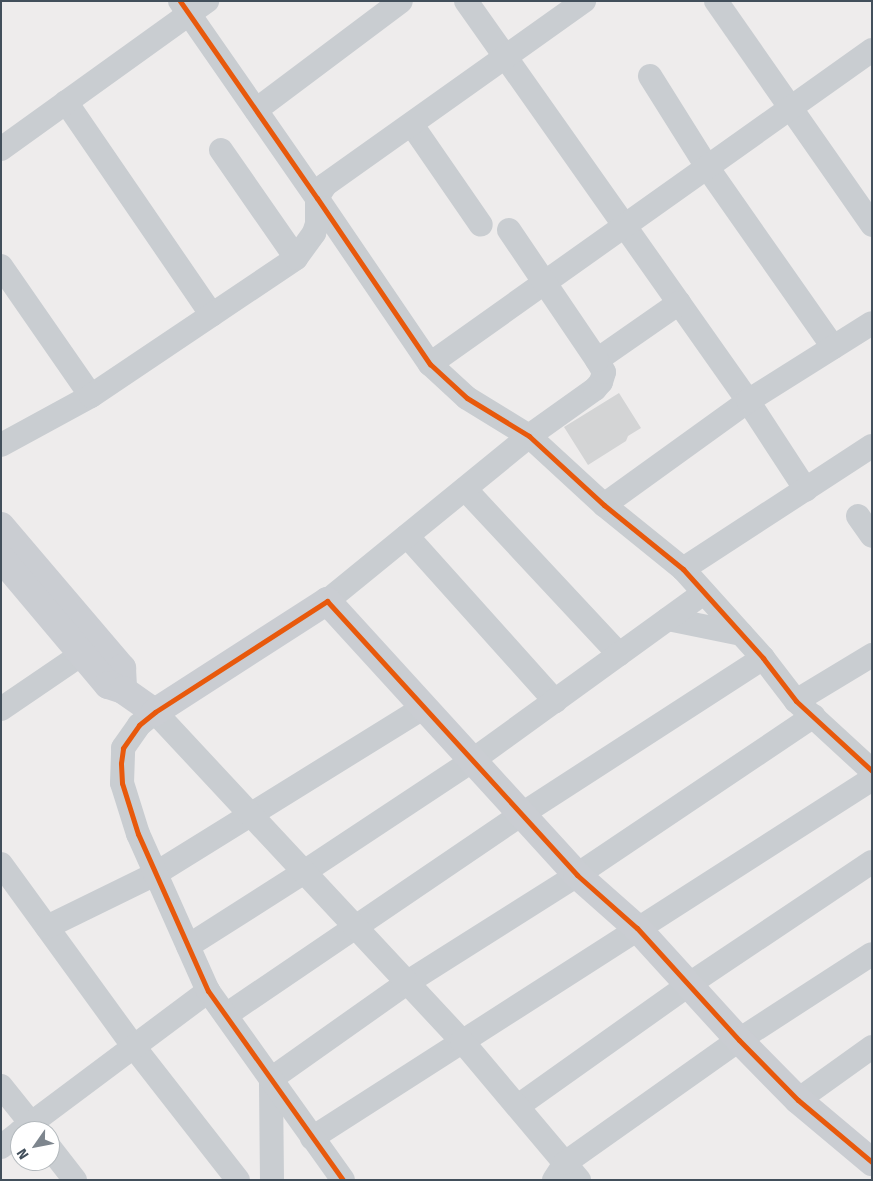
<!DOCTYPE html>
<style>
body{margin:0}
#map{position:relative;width:873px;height:1181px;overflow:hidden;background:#eeecec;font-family:"Fira Sans",sans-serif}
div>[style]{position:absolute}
.building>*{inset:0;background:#d3d4d5}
.street>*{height:24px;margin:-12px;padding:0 12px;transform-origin:12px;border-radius:12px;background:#c9cdd1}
.secondary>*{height:28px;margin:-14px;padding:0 14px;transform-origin:14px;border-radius:14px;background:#cacdd2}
.cycleway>*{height:5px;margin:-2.5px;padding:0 2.5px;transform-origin:2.5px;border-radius:2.5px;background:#e8590c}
span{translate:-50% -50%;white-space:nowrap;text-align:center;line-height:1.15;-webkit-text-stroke:4.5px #fff;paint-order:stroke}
.frame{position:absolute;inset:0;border:2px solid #424f5b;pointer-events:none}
.north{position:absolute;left:10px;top:1121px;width:50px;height:50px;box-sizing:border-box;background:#fff;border:1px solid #b3b9bd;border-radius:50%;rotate:237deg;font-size:14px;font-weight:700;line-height:20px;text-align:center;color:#424f5b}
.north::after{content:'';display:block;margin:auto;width:18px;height:22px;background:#7e868e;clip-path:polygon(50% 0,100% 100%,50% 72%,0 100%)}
</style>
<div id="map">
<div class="building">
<i style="clip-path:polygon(619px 393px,641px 428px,628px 436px,626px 441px,588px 465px,564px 427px)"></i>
</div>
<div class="street">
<i style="left:180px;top:1px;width:240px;rotate:55.2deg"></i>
<i style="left:317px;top:198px;width:201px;rotate:55.8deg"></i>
<i style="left:430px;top:364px;width:50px;rotate:42.6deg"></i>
<i style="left:467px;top:398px;width:73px;rotate:31.5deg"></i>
<i style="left:529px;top:436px;width:102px;rotate:42.6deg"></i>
<i style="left:604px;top:505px;width:102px;rotate:39deg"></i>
<i style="left:683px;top:569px;width:120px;rotate:48deg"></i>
<i style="left:763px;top:658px;width:54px;rotate:52.5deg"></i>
<i style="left:796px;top:701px;width:103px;rotate:42.6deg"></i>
<i style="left:466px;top:1px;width:489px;rotate:54.8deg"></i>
<i style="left:748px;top:401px;width:106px;rotate:56.9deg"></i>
<i style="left:716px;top:1px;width:273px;rotate:55.1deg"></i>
<i style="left:650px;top:76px;width:107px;rotate:57.9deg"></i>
<i style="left:707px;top:167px;width:220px;rotate:55deg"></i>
<i style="left:66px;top:102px;width:258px;rotate:55.6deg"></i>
<i style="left:256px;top:110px;width:181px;rotate:-36.9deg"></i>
<i style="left:412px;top:125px;width:121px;rotate:55.4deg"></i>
<i style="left:1px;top:149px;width:254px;rotate:-35.7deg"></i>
<i style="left:221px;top:150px;width:131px;rotate:55.2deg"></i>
<i style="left:1px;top:266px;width:158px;rotate:55.3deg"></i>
<i style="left:597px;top:360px;width:100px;rotate:-34.8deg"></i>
<i style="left:430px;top:364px;width:542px;rotate:-35.39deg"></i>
<i style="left:1px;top:445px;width:102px;rotate:-28.6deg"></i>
<i style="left:91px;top:396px;width:247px;rotate:-33.9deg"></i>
<i style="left:296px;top:258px;width:31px;rotate:-54deg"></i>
<i style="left:314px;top:233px;width:9px;rotate:-72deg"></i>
<i style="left:317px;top:224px;width:26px;rotate:-90deg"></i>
<i style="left:317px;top:198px;width:15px;rotate:-58deg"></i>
<i style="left:325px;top:185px;width:318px;rotate:-35.4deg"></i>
<i style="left:465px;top:489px;width:226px;rotate:47deg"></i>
<i style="left:604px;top:505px;width:178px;rotate:-35.8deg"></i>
<i style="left:748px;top:401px;width:146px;rotate:-32.2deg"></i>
<i style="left:858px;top:516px;width:24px;rotate:55deg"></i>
<i style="left:407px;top:536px;width:222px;rotate:48.1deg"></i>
<i style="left:683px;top:569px;width:225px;rotate:-33.1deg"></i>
<i style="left:327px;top:601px;width:261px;rotate:-39.2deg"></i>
<i style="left:529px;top:436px;width:81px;rotate:-35.5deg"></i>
<i style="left:595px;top:389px;width:9px;rotate:-49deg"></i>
<i style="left:601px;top:382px;width:10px;rotate:-73deg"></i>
<i style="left:604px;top:372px;width:14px;rotate:-120deg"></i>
<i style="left:597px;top:360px;width:157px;rotate:-124.1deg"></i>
<i style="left:668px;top:619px;width:75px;rotate:11.6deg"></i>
<i style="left:796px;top:701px;width:89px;rotate:-31.2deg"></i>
<i style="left:1px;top:709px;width:98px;rotate:-34.2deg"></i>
<i style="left:1px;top:864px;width:226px;rotate:54deg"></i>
<i style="left:134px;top:1047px;width:169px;rotate:52deg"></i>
<i style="left:47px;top:927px;width:120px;rotate:-26.1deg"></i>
<i style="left:155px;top:874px;width:317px;rotate:-31.8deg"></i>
<i style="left:188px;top:946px;width:138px;rotate:-32.5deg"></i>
<i style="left:304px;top:872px;width:203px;rotate:-33.5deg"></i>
<i style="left:473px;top:760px;width:285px;rotate:-35.9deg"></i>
<i style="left:226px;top:1015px;width:358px;rotate:-34.2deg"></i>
<i style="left:522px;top:814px;width:287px;rotate:-32.9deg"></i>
<i style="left:1px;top:1086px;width:58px;rotate:51.3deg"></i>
<i style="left:798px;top:1100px;width:91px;rotate:-35.6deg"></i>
<i style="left:518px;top:1106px;width:209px;rotate:-35.4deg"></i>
<i style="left:688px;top:985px;width:221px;rotate:-33.8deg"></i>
<i style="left:21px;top:1131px;width:234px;rotate:-36.8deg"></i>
<i style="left:312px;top:1138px;width:665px;rotate:-32.66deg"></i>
<i style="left:1px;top:1147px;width:24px;rotate:-38deg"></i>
<i style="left:50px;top:1148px;width:41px;rotate:52deg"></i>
<i style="left:272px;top:1180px;width:101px;rotate:-90.6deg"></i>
<i style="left:271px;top:1079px;width:168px;rotate:-35.3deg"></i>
<i style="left:408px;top:982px;width:200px;rotate:-32.3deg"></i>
<i style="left:577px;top:875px;width:285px;rotate:-33.9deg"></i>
<i style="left:343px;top:1180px;width:232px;rotate:-125.5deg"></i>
<i style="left:208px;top:991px;width:172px;rotate:-114deg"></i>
<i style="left:138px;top:834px;width:53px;rotate:-107.4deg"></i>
<i style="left:122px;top:783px;width:35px;rotate:-88deg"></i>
<i style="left:123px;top:748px;width:28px;rotate:-55deg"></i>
<i style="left:139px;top:725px;width:21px;rotate:-39deg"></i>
<i style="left:155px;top:712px;width:450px;rotate:47deg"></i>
<i style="left:462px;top:1041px;width:182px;rotate:49.9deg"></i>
<i style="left:554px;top:1180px;width:20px;rotate:-57deg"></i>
<i style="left:565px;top:1163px;width:213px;rotate:-35.3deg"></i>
<i style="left:739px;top:1040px;width:158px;rotate:-32.9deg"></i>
</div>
<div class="secondary">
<i style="left:1px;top:526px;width:187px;rotate:49.6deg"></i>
<i style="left:122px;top:668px;width:22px;rotate:87deg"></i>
<i style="left:1px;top:558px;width:166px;rotate:49.9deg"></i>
<i style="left:108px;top:685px;width:16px;rotate:18deg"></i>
<i style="left:123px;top:690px;width:39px;rotate:35deg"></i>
<i style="left:155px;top:712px;width:205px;rotate:-32.8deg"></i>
<i style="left:327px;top:601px;width:371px;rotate:47.6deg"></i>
<i style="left:577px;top:875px;width:80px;rotate:41.5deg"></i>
<i style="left:637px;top:928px;width:151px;rotate:47.7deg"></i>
<i style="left:739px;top:1040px;width:84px;rotate:45.5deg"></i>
<i style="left:798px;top:1100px;width:97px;rotate:40deg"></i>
</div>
<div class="cycleway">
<i style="left:180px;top:1px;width:240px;rotate:55.2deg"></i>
<i style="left:317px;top:198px;width:201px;rotate:55.8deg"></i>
<i style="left:430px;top:364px;width:50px;rotate:42.6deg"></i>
<i style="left:467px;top:398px;width:73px;rotate:31.5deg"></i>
<i style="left:529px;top:436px;width:102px;rotate:42.6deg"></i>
<i style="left:604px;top:505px;width:102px;rotate:39deg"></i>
<i style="left:683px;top:569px;width:120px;rotate:48deg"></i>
<i style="left:763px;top:658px;width:54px;rotate:52.5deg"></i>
<i style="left:796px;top:701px;width:103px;rotate:42.6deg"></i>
<i style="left:343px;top:1180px;width:232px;rotate:-125.5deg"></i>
<i style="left:208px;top:991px;width:172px;rotate:-114deg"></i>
<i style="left:138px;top:834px;width:53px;rotate:-107.4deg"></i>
<i style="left:122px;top:783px;width:20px;rotate:-93deg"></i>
<i style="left:121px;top:763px;width:15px;rotate:-82deg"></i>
<i style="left:123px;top:748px;width:28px;rotate:-55deg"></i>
<i style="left:139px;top:725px;width:21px;rotate:-39deg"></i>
<i style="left:155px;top:712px;width:205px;rotate:-32.8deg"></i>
<i style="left:327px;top:601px;width:371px;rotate:47.6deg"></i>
<i style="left:577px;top:875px;width:80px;rotate:41.5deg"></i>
<i style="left:637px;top:928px;width:151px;rotate:47.7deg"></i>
<i style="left:739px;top:1040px;width:84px;rotate:45.5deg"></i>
<i style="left:798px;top:1100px;width:97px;rotate:40deg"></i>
</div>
<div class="frame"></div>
<div class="north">N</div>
</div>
